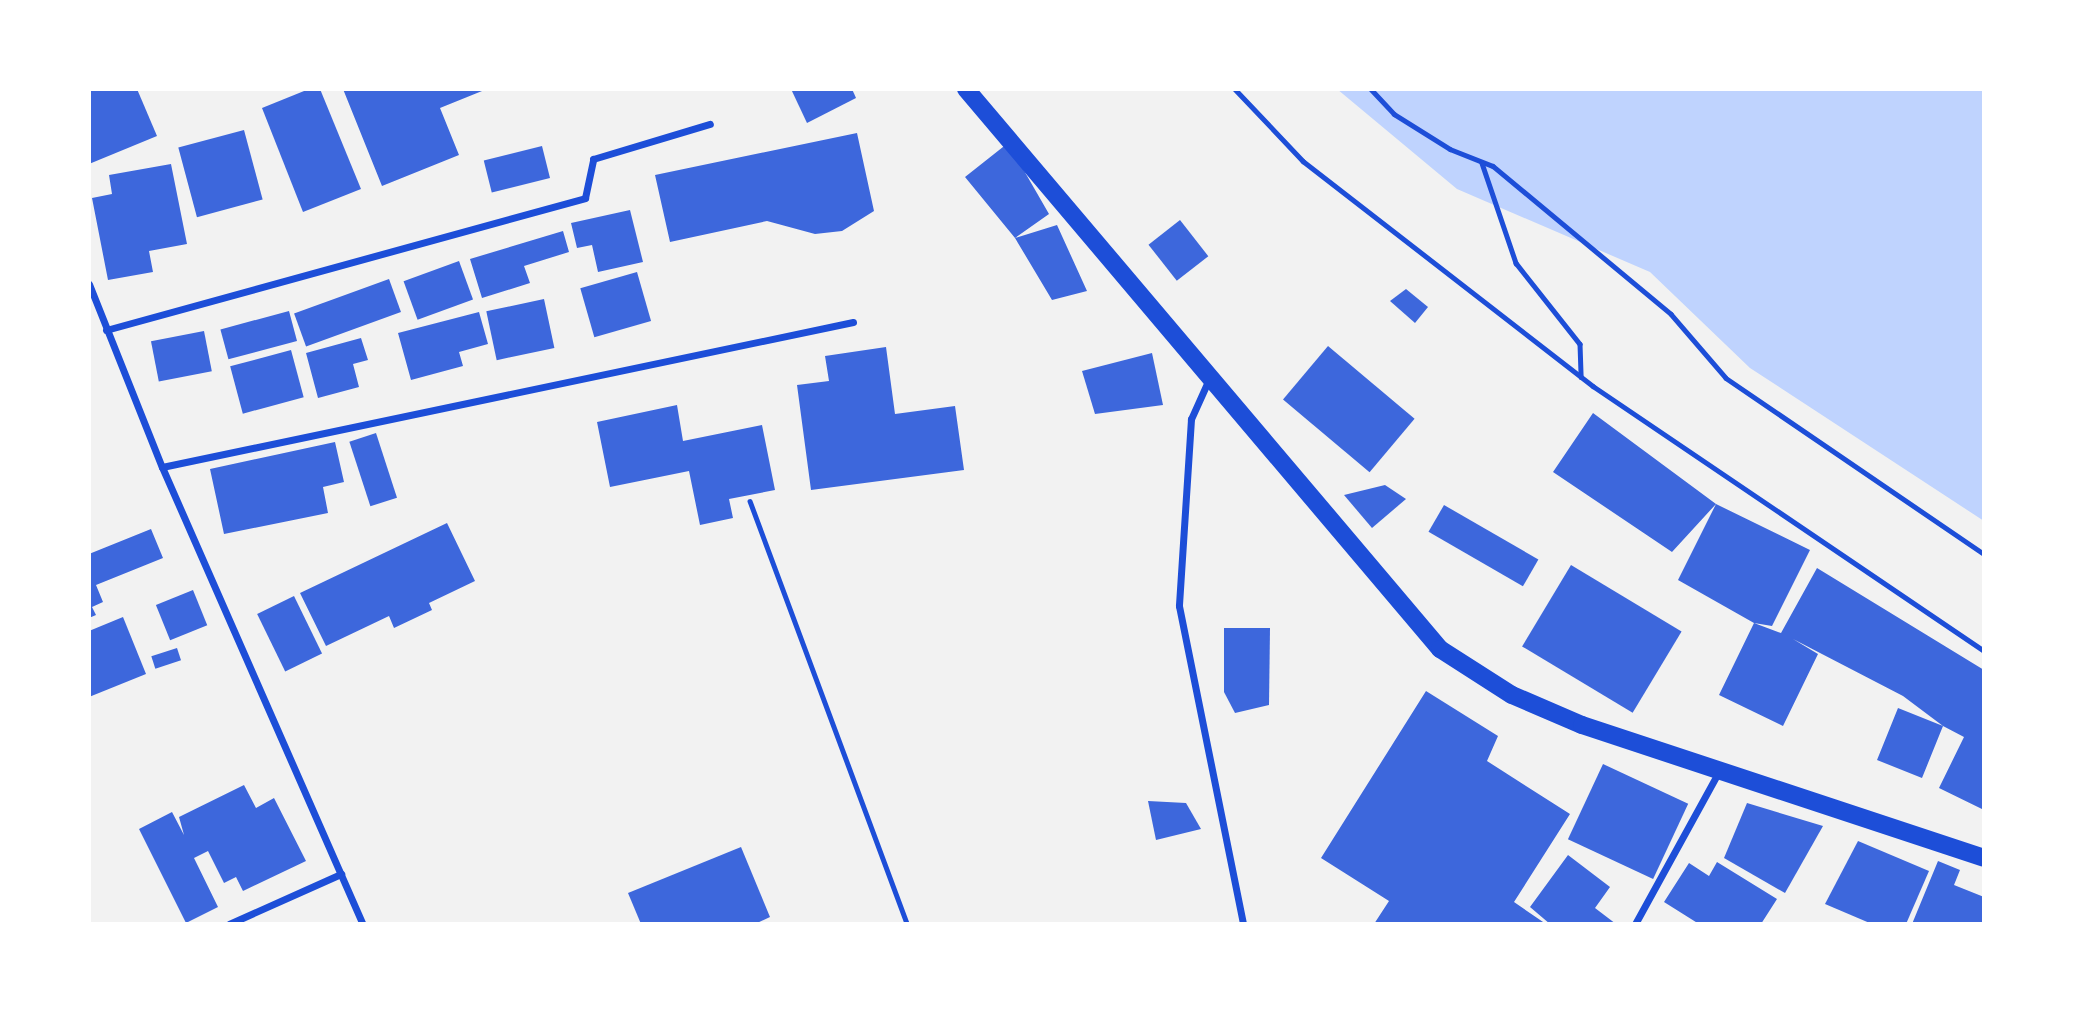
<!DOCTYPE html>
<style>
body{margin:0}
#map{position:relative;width:2073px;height:1013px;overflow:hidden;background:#f2f2f2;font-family:Jost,sans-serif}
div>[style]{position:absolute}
.water>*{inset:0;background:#bfd3fe}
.building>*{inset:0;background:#3d67dc;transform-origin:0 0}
.path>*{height:4.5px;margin:-2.25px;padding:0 2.25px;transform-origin:2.25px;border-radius:2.25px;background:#1d4ed8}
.minor>*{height:7px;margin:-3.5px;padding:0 3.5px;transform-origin:3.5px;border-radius:3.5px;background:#1d4ed8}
.primary>*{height:18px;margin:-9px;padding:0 9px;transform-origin:9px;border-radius:9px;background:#1d4ed8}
span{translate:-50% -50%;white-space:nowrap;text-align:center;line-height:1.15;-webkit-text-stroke:7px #fff;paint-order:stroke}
.frame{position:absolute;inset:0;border:91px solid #fff;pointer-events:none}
</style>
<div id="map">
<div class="water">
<i style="clip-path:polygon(1337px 89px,1984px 89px,1984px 521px,1750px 368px,1650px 272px,1457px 189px)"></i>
</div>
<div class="building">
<i style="clip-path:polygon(89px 89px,137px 89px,157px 136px,89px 164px)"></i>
<i style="clip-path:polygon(309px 89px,320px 89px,361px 189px,303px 212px,262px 108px)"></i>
<i style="clip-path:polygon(343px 89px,487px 89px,440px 108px,459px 155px,382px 186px)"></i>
<i style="clip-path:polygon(791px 89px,852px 89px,856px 98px,807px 123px)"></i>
<i style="left:244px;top:130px;width:72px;height:68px;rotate:75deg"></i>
<i style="clip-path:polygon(857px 133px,874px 211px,842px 231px,815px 234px,767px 221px,670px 242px,655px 175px)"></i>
<i style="clip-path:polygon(1008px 143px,1049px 214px,1015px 238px,1057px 225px,1087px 291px,1052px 300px,1015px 238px,965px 177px)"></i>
<i style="left:542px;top:146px;width:33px;height:60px;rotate:76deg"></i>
<i style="clip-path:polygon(171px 164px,187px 244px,149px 251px,153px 272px,108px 280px,92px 198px,112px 194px,109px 175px)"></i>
<i style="clip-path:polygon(630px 210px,643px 262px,598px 272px,592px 245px,577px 248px,571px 223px)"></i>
<i style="left:1180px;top:220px;width:46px;height:40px;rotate:52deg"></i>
<i style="clip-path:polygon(563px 231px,569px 252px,524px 266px,530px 283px,482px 298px,470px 259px)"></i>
<i style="left:459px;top:261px;width:41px;height:59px;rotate:70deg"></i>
<i style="left:637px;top:272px;width:51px;height:59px;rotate:74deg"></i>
<i style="left:389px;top:279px;width:35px;height:101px;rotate:70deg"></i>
<i style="clip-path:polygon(1406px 289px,1428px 307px,1415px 323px,1390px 301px)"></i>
<i style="left:544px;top:299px;width:50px;height:59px;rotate:78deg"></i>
<i style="left:289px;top:311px;width:31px;height:71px;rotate:75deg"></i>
<i style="clip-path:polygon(479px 312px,488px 344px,459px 352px,463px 366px,411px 380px,398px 333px)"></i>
<i style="left:204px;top:331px;width:41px;height:54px;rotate:79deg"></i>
<i style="clip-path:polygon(361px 338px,368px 360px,353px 364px,359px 387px,318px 398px,306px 353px)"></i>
<i style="left:1328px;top:346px;width:113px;height:70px;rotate:40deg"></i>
<i style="clip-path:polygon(886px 347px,895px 414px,955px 406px,964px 470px,811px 490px,797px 385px,829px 381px,825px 356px)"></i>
<i style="left:291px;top:350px;width:49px;height:63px;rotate:75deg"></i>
<i style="clip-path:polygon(1152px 353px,1163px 405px,1095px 414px,1082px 371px)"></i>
<i style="clip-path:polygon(677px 405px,683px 441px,762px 425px,775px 490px,729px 499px,733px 518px,700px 525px,689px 471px,610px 487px,597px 422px)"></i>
<i style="clip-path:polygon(1593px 413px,1716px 504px,1810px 550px,1772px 626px,1754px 623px,1781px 633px,1817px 568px,1984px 670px,1984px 810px,1939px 788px,1964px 737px,1943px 726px,1922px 778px,1877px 760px,1898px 708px,1943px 726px,1903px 696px,1793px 639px,1818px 654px,1783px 726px,1719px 695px,1754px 623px,1678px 580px,1716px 504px,1672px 552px,1553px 472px)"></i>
<i style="left:376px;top:433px;width:68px;height:28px;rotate:72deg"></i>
<i style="clip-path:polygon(335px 442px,344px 482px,323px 487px,328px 513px,224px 534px,210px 469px)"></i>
<i style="clip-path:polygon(1385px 485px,1406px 499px,1372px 528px,1344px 495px)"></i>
<i style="left:1444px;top:505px;width:109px;height:31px;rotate:30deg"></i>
<i style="clip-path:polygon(447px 523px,475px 581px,429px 603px,432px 610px,394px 628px,389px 616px,326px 646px,300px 593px)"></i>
<i style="clip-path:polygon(151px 529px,163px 558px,96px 585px,103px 602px,92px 607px,96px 615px,89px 618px,89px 554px)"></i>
<i style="left:1571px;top:565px;width:129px;height:95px;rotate:31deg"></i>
<i style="left:193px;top:590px;width:38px;height:40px;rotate:68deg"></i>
<i style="left:294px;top:596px;width:64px;height:41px;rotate:64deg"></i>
<i style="clip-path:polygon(123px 617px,146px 674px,89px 697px,89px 631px)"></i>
<i style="clip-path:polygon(1224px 628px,1270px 628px,1269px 705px,1235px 713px,1224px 692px)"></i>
<i style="left:177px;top:648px;width:13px;height:27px;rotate:72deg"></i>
<i style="clip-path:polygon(1426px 691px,1498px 736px,1487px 761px,1570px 814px,1514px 902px,1546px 924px,1374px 924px,1389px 901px,1321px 858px)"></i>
<i style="left:1603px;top:764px;width:94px;height:83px;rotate:25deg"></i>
<i style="clip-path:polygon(244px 785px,256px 808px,274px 798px,306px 861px,243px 891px,236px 877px,224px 883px,208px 851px,194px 858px,218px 907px,186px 923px,139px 829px,172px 812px,184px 835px,179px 817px)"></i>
<i style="clip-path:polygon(1148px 801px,1186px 803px,1201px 829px,1156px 840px)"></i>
<i style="clip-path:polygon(1747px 803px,1823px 826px,1785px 893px,1724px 858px)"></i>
<i style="clip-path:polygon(1858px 841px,1929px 871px,1906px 924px,1872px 924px,1825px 904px)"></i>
<i style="clip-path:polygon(741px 847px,770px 917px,755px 924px,641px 924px,628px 893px)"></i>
<i style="clip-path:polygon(1568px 855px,1610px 887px,1595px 908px,1616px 924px,1550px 924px,1530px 907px)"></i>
<i style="clip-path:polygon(1938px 861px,1960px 870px,1954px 885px,1984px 897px,1984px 924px,1912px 924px)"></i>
<i style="clip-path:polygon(1717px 862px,1777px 899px,1761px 924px,1699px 924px,1664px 902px,1689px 863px,1709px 876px)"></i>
</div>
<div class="path">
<i style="left:1235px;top:89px;width:99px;rotate:46.6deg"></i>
<i style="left:1303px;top:161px;width:367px;rotate:37.8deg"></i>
<i style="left:1593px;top:386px;width:472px;rotate:34.1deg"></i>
<i style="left:1371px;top:89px;width:34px;rotate:47deg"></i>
<i style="left:1394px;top:114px;width:66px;rotate:32deg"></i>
<i style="left:1450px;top:149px;width:46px;rotate:21.6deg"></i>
<i style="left:1493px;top:166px;width:231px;rotate:39.7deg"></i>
<i style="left:1671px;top:314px;width:84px;rotate:49.3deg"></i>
<i style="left:1726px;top:378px;width:312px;rotate:34.3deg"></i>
<i style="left:1482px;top:163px;width:106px;rotate:71.2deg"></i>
<i style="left:1516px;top:263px;width:103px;rotate:51.7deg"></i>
<i style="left:1580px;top:344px;width:33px;rotate:88deg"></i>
<i style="left:750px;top:501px;width:451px;rotate:69.6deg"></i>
</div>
<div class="minor">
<i style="left:89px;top:284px;width:197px;rotate:68.3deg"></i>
<i style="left:162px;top:467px;width:499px;rotate:66.3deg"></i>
<i style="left:106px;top:330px;width:497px;rotate:-15.4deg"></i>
<i style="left:585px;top:198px;width:40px;rotate:-78deg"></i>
<i style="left:593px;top:159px;width:122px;rotate:-16.7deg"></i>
<i style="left:1209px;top:379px;width:44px;rotate:114.2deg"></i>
<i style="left:1191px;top:419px;width:187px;rotate:93.7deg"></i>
<i style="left:1179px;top:606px;width:324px;rotate:78.6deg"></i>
<i style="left:162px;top:467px;width:706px;rotate:-11.85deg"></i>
<i style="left:229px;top:924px;width:123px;rotate:-24.1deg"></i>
<i style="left:1635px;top:924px;width:175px;rotate:-61.2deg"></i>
</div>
<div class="primary">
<i style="left:966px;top:89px;width:734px;rotate:49.75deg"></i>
<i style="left:1440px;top:649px;width:85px;rotate:32.6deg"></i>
<i style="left:1512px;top:695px;width:76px;rotate:23.2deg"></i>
<i style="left:1582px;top:725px;width:423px;rotate:18.3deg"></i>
</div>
<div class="frame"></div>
</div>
